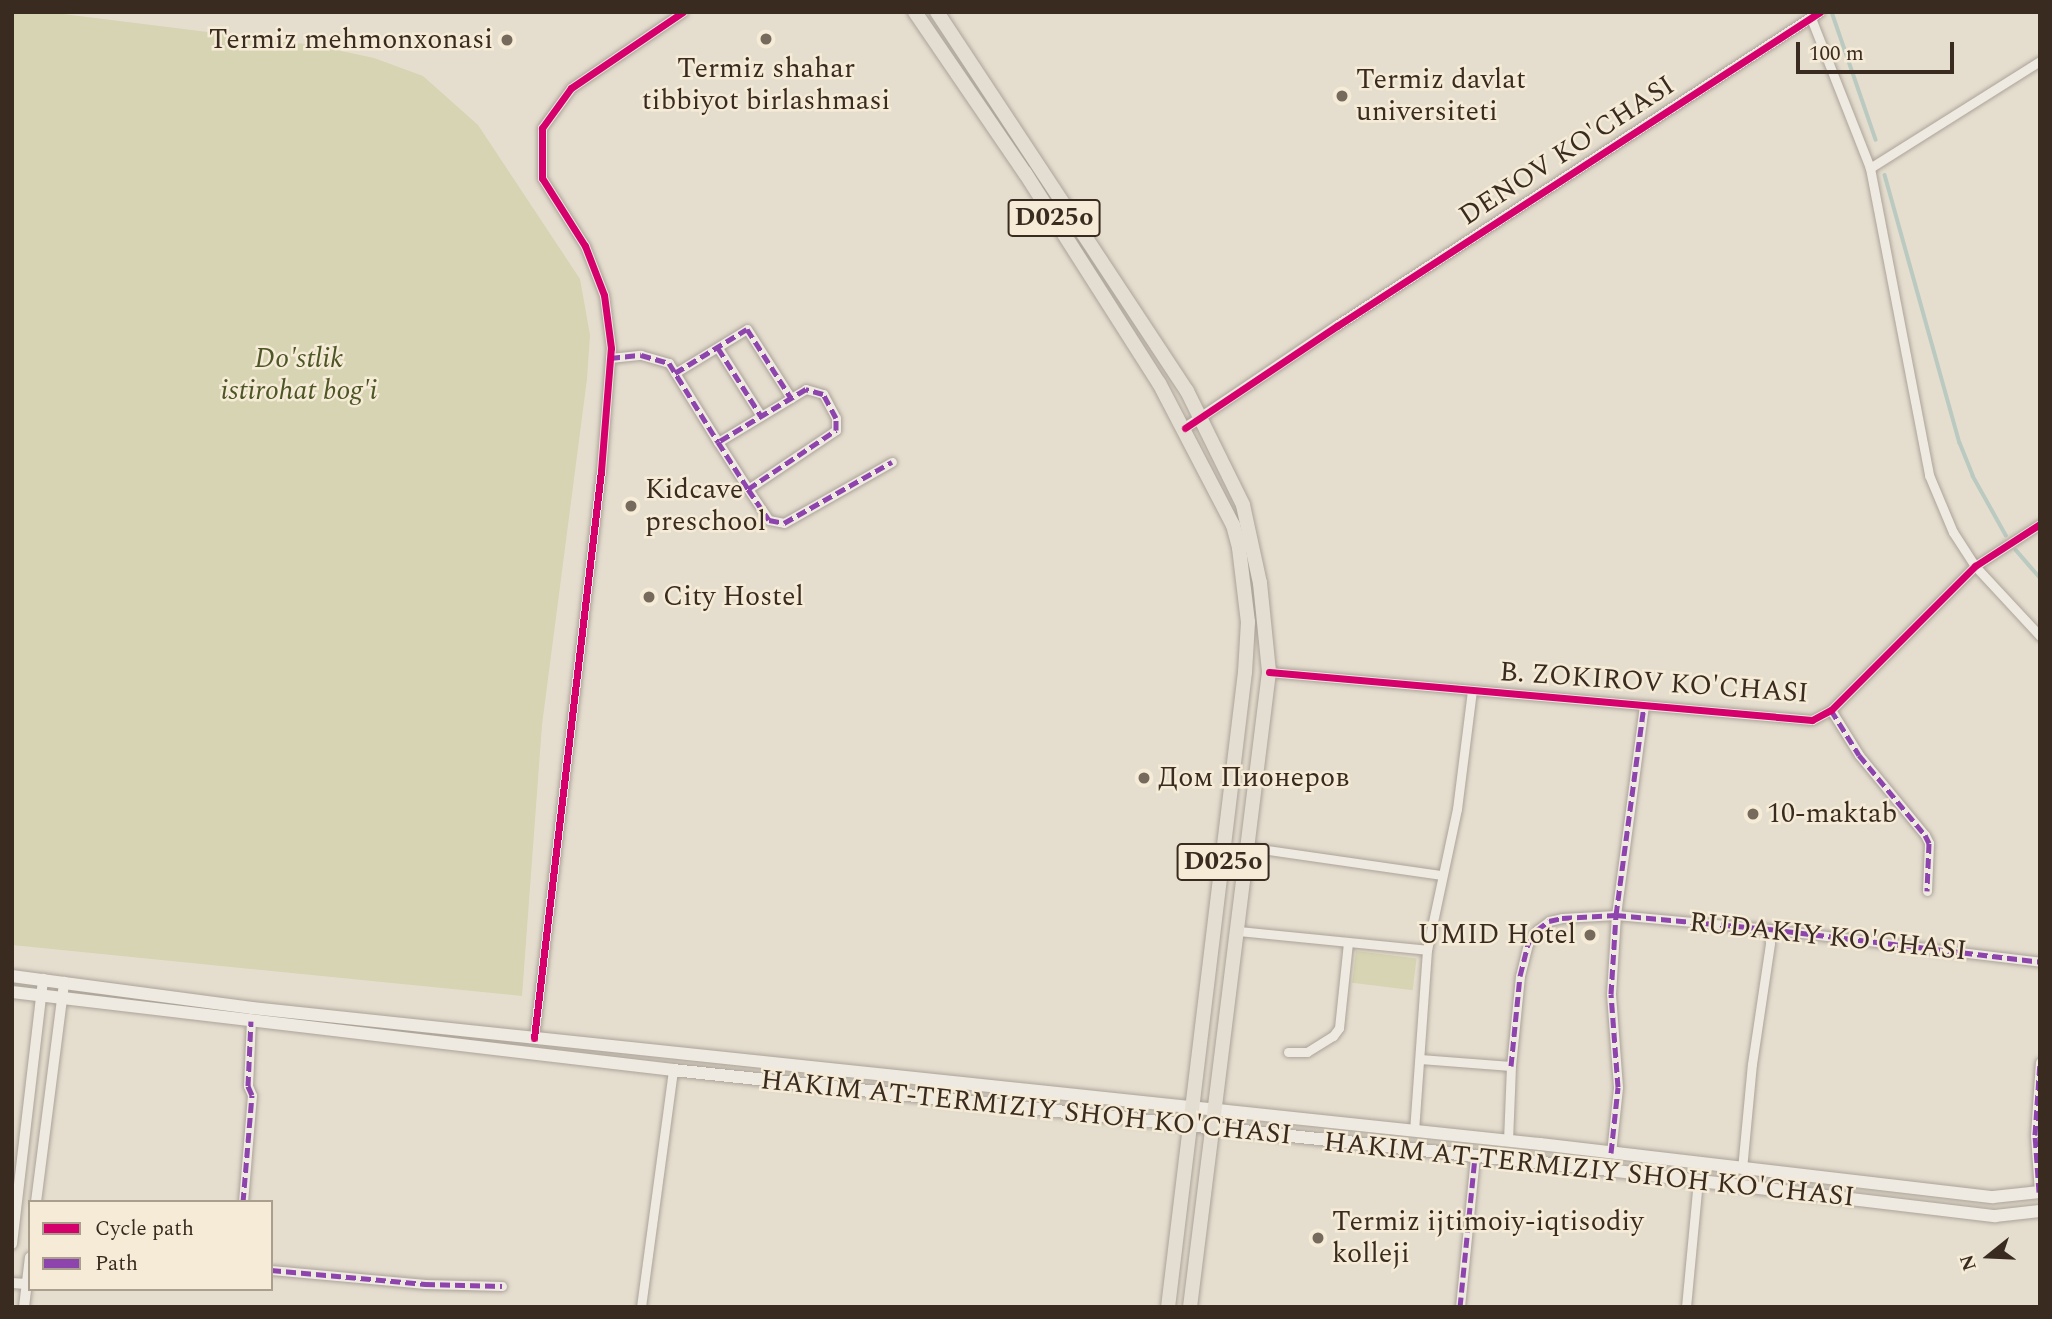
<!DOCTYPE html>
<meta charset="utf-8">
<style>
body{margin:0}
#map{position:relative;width:2052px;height:1319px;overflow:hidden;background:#e5decf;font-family:Spectral,serif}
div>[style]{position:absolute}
.green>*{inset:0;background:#d6d4b2;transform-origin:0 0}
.stream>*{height:3.5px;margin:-1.75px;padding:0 1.75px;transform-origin:1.75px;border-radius:1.75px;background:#bacac0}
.roads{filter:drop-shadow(0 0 2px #aba398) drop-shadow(0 0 2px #aba398)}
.minor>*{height:9px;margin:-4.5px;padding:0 4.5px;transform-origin:4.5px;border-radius:4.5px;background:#eee9e1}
.tertiary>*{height:10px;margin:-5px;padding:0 5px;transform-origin:5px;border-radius:5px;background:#eee9e1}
.secondary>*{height:12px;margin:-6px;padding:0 6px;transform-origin:6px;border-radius:6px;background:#eee9e1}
.primary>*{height:14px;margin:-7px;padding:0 7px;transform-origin:7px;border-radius:7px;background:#e4ded2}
.quiet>*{height:5px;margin-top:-2.5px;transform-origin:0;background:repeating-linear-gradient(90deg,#8e44ad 0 10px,transparent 0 15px)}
.cycleway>*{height:7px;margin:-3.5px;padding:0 3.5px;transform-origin:3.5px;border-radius:3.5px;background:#d6006c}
.dots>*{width:19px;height:19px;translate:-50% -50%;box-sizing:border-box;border:4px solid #f5ebd6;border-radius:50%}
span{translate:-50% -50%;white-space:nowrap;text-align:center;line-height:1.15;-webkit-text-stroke:5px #f5ebd6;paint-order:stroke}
.shield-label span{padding:2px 5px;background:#f5ebd6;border:2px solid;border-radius:5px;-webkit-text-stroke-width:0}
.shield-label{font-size:26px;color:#3a2b20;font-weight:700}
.poi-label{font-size:28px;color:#3a2b20}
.right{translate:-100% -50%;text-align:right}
.left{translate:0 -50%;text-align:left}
.street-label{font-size:28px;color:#3a2b20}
.park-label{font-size:28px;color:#4c5626;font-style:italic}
.frame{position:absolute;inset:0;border:14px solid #3a2b20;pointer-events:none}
.legend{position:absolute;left:28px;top:1200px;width:245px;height:91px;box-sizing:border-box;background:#f5ebd6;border:2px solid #aa9e8d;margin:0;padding:9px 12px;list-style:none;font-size:21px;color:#3a2b20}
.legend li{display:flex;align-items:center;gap:14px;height:35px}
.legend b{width:35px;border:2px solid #aa9e8d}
.north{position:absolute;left:1954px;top:1221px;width:70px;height:70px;-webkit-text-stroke:5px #f5ebd6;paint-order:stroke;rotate:252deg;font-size:19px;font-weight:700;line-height:28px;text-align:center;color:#3a2b20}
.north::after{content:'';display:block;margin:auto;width:24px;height:32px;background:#3a2b20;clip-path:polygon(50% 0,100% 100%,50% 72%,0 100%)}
.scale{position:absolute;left:1796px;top:42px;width:158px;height:32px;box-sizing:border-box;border:4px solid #3a2b20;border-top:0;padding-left:9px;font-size:21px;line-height:24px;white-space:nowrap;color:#3a2b20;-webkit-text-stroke:5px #f5ebd6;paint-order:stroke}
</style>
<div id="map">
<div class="green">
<i style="clip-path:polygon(12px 12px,47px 12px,313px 45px,374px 58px,423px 76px,478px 125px,580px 279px,590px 335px,587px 379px,542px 725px,522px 996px,12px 945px)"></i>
<i style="left:1356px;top:951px;width:61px;height:32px;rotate:7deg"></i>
</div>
<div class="stream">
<i style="left:1832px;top:12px;width:135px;rotate:71deg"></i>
<i style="left:1885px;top:175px;width:278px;rotate:74.4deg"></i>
<i style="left:1960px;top:443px;width:35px;rotate:68deg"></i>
<i style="left:1973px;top:476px;width:68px;rotate:60.8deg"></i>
<i style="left:2016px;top:550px;width:37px;rotate:49deg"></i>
</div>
<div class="roads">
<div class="minor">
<i style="left:1811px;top:18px;width:161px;rotate:68.5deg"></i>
<i style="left:1870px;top:168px;width:313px;rotate:79.1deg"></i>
<i style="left:1929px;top:475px;width:62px;rotate:67.2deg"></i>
<i style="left:1953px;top:532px;width:40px;rotate:57.1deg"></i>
<i style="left:1975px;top:566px;width:96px;rotate:47.1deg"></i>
<i style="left:1870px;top:168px;width:201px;rotate:-32.2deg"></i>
<i style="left:718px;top:348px;width:80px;rotate:57.7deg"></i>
<i style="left:610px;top:358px;width:31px;rotate:-6deg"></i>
<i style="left:641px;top:355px;width:29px;rotate:16deg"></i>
<i style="left:669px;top:363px;width:93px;rotate:58.2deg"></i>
<i style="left:718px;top:442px;width:56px;rotate:57.4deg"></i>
<i style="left:748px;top:489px;width:106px;rotate:-33.8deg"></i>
<i style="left:836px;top:430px;width:12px;rotate:-90deg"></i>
<i style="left:836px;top:418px;width:27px;rotate:-118deg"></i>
<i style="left:823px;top:394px;width:18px;rotate:-164deg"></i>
<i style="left:806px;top:389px;width:103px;rotate:148.9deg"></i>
<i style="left:675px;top:373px;width:84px;rotate:-31.4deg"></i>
<i style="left:747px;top:329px;width:82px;rotate:57.5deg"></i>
<i style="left:748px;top:489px;width:37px;rotate:56deg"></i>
<i style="left:769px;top:520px;width:15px;rotate:11deg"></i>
<i style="left:784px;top:523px;width:124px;rotate:-29.5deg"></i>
<i style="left:1269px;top:672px;width:545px;rotate:5.05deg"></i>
<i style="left:1812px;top:720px;width:21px;rotate:-28deg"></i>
<i style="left:1831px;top:710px;width:204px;rotate:-45deg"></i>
<i style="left:1975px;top:566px;width:77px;rotate:-32.9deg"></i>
<i style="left:1831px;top:710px;width:53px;rotate:58.1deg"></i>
<i style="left:1859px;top:755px;width:104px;rotate:50.5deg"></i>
<i style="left:1925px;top:835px;width:9px;rotate:63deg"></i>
<i style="left:1929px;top:843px;width:48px;rotate:92.4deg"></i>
<i style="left:1247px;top:847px;width:196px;rotate:8.2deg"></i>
<i style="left:1238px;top:931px;width:190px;rotate:5.7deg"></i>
<i style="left:1427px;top:950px;width:181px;rotate:94.1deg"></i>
<i style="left:1427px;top:950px;width:144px;rotate:-78deg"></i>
<i style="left:1457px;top:809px;width:120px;rotate:-82.8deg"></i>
<i style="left:534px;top:1038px;width:571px;rotate:-83.26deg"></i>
<i style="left:601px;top:471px;width:123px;rotate:-85.4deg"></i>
<i style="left:611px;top:348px;width:53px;rotate:-97.5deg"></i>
<i style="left:604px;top:295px;width:53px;rotate:-111.2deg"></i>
<i style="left:585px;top:246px;width:80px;rotate:-122.3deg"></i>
<i style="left:542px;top:178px;width:50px;rotate:-90deg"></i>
<i style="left:542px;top:128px;width:49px;rotate:-54.1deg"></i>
<i style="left:571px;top:88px;width:135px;rotate:-34.2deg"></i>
<i style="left:1288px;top:1052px;width:19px"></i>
<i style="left:1307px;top:1052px;width:31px;rotate:-32deg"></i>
<i style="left:1333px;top:1036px;width:10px;rotate:-53deg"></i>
<i style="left:1339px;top:1028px;width:85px;rotate:-84deg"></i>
<i style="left:1420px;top:1059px;width:91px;rotate:4.4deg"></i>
<i style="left:1511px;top:1066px;width:75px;rotate:92.3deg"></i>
<i style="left:1511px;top:1066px;width:90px;rotate:-84.3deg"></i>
<i style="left:1520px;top:976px;width:33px;rotate:-76deg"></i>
<i style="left:1528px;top:944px;width:17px;rotate:-57deg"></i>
<i style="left:1537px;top:930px;width:15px;rotate:-37deg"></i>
<i style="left:1549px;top:921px;width:13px;rotate:-13deg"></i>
<i style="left:1562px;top:918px;width:54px;rotate:-3.2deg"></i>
<i style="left:1616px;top:915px;width:154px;rotate:5.2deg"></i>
<i style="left:1769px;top:929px;width:273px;rotate:6.9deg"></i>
<i style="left:1611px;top:1153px;width:66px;rotate:-83.9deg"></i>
<i style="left:1618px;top:1087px;width:93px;rotate:-94.3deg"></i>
<i style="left:1611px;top:994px;width:79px;rotate:-86.4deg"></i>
<i style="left:1616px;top:915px;width:211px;rotate:-82.4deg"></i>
<i style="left:1742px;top:1169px;width:105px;rotate:-84.6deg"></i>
<i style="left:1752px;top:1064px;width:122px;rotate:-81.5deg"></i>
<i style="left:1770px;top:943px;width:14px;rotate:-94deg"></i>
<i style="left:2039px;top:1192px;width:57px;rotate:-94deg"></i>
<i style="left:2035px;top:1135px;width:73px;rotate:-86.1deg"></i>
<i style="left:243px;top:1202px;width:107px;rotate:-85.2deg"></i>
<i style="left:252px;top:1095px;width:10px;rotate:-114deg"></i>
<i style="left:248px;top:1086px;width:65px;rotate:-87.4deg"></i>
<i style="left:271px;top:1270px;width:155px;rotate:5.2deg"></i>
<i style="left:425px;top:1284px;width:77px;rotate:1.5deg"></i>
<i style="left:641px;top:1307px;width:239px;rotate:-82.3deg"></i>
<i style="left:1460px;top:1307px;width:151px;rotate:-84.3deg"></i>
<i style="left:1686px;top:1307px;width:128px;rotate:-84.6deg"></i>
</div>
<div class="tertiary">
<i style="left:1185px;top:428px;width:183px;rotate:-33.9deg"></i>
<i style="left:1337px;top:326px;width:576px;rotate:-33.03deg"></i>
<i style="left:36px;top:1202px;width:222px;rotate:-82.7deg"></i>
<i style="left:12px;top:1244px;width:267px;rotate:-83.3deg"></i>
<i style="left:12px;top:1283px;width:14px;rotate:4deg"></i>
<i style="left:24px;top:1307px;width:50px;rotate:-83.2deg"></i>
</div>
<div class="secondary">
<i style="left:12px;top:976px;width:242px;rotate:7.6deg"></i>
<i style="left:252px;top:1008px;width:1295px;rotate:6.03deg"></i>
<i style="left:1540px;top:1144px;width:456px;rotate:6.7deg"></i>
<i style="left:1993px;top:1197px;width:47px;rotate:-6.1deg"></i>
<i style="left:12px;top:992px;width:666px;rotate:6.73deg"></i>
<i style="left:673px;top:1070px;width:940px;rotate:6.1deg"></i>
<i style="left:1608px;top:1170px;width:390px;rotate:6.8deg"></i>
<i style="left:1995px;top:1216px;width:45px;rotate:-6.3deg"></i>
</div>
<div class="primary">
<i style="left:915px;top:12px;width:195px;rotate:55.7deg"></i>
<i style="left:1025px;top:173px;width:249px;rotate:57.5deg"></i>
<i style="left:1159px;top:383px;width:160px;rotate:62.5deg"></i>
<i style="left:1233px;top:525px;width:24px;rotate:75deg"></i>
<i style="left:1239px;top:548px;width:75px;rotate:83.1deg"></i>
<i style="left:1248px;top:622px;width:50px;rotate:93.4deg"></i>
<i style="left:1245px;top:672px;width:640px;rotate:96.91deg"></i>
<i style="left:937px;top:12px;width:454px;rotate:56.6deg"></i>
<i style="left:1187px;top:391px;width:127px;rotate:63.8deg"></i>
<i style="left:1243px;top:505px;width:80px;rotate:77.7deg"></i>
<i style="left:1260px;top:583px;width:89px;rotate:84.2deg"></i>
<i style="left:1269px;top:672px;width:640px;rotate:97.09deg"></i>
</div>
</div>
<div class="quiet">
<i style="left:718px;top:348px;width:80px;rotate:57.7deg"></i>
<i style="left:610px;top:358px;width:31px;rotate:-6deg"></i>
<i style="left:641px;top:355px;width:29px;rotate:16deg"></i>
<i style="left:669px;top:363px;width:93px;rotate:58.2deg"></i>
<i style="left:718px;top:442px;width:56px;rotate:57.4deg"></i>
<i style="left:748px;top:489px;width:106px;rotate:-33.8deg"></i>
<i style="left:836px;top:430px;width:12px;rotate:-90deg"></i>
<i style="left:836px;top:418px;width:27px;rotate:-118deg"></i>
<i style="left:823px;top:394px;width:18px;rotate:-164deg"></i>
<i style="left:806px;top:389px;width:103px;rotate:148.9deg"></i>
<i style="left:675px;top:373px;width:84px;rotate:-31.4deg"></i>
<i style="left:747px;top:329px;width:82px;rotate:57.5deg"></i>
<i style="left:748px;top:489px;width:37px;rotate:56deg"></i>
<i style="left:769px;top:520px;width:15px;rotate:11deg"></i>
<i style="left:784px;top:523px;width:124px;rotate:-29.5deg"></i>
<i style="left:1831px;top:710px;width:53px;rotate:58.1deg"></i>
<i style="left:1859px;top:755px;width:104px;rotate:50.5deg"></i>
<i style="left:1925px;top:835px;width:9px;rotate:63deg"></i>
<i style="left:1929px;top:843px;width:48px;rotate:92.4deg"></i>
<i style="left:1511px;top:1066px;width:90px;rotate:-84.3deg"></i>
<i style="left:1520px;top:976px;width:33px;rotate:-76deg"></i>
<i style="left:1528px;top:944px;width:17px;rotate:-57deg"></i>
<i style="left:1537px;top:930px;width:15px;rotate:-37deg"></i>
<i style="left:1549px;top:921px;width:13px;rotate:-13deg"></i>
<i style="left:1562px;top:918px;width:54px;rotate:-3.2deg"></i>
<i style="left:1616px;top:915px;width:154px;rotate:5.2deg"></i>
<i style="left:1769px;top:929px;width:273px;rotate:6.9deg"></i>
<i style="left:1611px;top:1153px;width:66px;rotate:-83.9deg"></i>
<i style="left:1618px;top:1087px;width:93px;rotate:-94.3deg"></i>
<i style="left:1611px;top:994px;width:79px;rotate:-86.4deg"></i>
<i style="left:1616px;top:915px;width:211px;rotate:-82.4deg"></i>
<i style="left:2039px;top:1192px;width:57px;rotate:-94deg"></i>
<i style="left:2035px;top:1135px;width:73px;rotate:-86.1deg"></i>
<i style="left:243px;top:1202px;width:107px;rotate:-85.2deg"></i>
<i style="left:252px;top:1095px;width:10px;rotate:-114deg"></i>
<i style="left:248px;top:1086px;width:65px;rotate:-87.4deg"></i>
<i style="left:271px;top:1270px;width:155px;rotate:5.2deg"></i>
<i style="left:425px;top:1284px;width:77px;rotate:1.5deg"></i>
<i style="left:1460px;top:1307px;width:151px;rotate:-84.3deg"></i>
</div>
<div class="cycleway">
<i style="left:1185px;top:428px;width:183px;rotate:-33.9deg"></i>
<i style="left:1337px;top:326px;width:576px;rotate:-33.03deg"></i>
<i style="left:1269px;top:672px;width:545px;rotate:5.05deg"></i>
<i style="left:1812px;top:720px;width:21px;rotate:-28deg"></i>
<i style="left:1831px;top:710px;width:204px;rotate:-45deg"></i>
<i style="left:1975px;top:566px;width:77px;rotate:-32.9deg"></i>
<i style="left:534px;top:1038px;width:571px;rotate:-83.26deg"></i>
<i style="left:601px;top:471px;width:123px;rotate:-85.4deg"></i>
<i style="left:611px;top:348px;width:53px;rotate:-97.5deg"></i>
<i style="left:604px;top:295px;width:53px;rotate:-111.2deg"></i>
<i style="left:585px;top:246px;width:80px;rotate:-122.3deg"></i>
<i style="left:542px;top:178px;width:50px;rotate:-90deg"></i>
<i style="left:542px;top:128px;width:49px;rotate:-54.1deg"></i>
<i style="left:571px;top:88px;width:135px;rotate:-34.2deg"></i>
</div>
<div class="dots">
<i style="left:766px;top:39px;background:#766a5d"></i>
<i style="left:507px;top:40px;background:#766a5d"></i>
<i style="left:1342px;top:96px;background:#766a5d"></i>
<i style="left:631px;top:506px;background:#766a5d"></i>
<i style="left:649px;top:597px;background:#766a5d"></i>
<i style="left:1144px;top:778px;background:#766a5d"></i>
<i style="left:1753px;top:814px;background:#766a5d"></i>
<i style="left:1590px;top:935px;background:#766a5d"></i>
<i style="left:1318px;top:1238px;background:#766a5d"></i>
</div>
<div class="shield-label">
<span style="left:1054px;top:218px">D025o</span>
<span style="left:1223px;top:862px">D025o</span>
</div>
<div class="poi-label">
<span class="right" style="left:493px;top:40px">Termiz mehmonxonasi</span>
<span style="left:766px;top:85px">Termiz shahar<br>tibbiyot birlashmasi</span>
<span class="left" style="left:1356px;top:96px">Termiz davlat<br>universiteti</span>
<span class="left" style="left:645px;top:506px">Kidcave<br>preschool</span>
<span class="left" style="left:663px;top:597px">City Hostel</span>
<span class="left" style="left:1158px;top:778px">Дом Пионеров</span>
<span class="left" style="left:1767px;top:814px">10-maktab</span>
<span class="right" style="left:1576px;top:935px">UMID Hotel</span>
<span class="left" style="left:1332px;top:1238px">Termiz ijtimoiy-iqtisodiy<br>kolleji</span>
</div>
<div class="street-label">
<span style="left:1567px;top:151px;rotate:-33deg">DENOV KO'CHASI</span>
<span style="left:1654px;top:683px;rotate:4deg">B. ZOKIROV KO'CHASI</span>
<span style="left:1828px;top:937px;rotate:6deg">RUDAKIY KO'CHASI</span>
<span style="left:1026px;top:1108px;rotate:6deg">HAKIM AT-TERMIZIY SHOH KO'CHASI</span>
<span style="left:1589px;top:1170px;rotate:6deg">HAKIM AT-TERMIZIY SHOH KO'CHASI</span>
</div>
<div class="park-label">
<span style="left:299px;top:375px">Do'stlik<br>istirohat bog'i</span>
</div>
<div class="frame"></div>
<ul class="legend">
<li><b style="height:9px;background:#d6006c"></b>Cycle path</li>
<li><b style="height:9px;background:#8e44ad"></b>Path</li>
</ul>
<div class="north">N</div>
<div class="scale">100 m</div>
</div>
